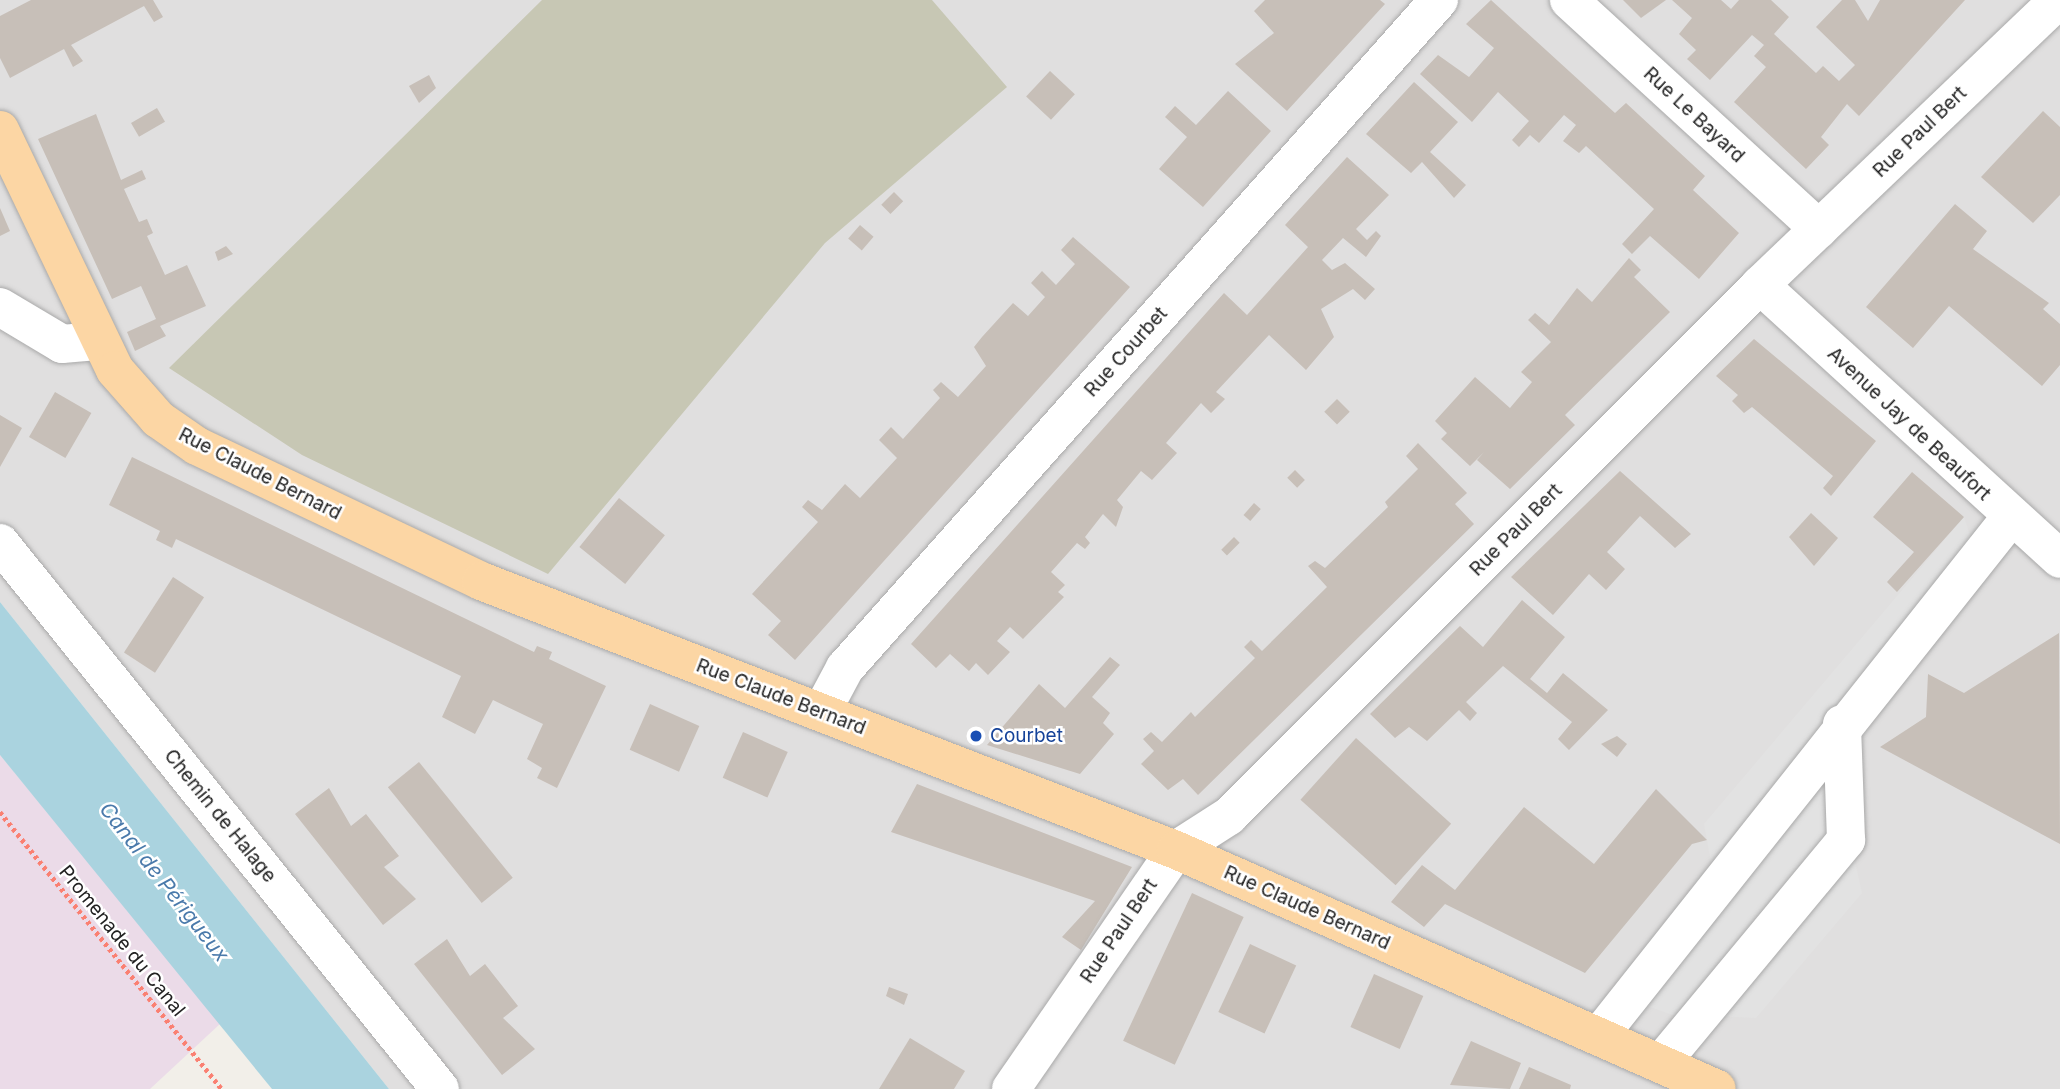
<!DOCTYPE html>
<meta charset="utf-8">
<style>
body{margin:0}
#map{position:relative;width:2060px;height:1089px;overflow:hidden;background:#f2efe9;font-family:Inter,sans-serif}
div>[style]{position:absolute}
.residential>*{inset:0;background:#e0dfdf}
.industrial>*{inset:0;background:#ebdbe8}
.construction>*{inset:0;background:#c7c7b4}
.parking>*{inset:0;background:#e2e2e2}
.water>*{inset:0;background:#aad3df}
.building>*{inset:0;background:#c7bfb8;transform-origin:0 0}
.path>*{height:4.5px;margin-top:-2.25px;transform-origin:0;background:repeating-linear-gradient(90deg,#fa8072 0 3.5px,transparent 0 7px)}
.roads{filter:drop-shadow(0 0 2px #a9a9a9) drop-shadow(0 0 2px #a9a9a9)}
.minor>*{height:38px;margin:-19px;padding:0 19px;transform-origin:19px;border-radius:19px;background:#fff}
.major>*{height:38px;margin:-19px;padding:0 19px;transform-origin:19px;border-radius:19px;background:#fcd6a4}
.dots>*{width:19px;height:19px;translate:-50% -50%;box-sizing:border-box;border:4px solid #fff;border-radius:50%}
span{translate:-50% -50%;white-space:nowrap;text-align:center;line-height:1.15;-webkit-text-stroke:5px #fff;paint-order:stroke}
.street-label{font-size:19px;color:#222}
.transit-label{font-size:19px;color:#164399}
.left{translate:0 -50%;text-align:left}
.water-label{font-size:21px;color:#4a7aab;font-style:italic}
</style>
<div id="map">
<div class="residential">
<i style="clip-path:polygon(0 0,2060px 0,2060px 1089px,389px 1089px,0 602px)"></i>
</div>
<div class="industrial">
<i style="clip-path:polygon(0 755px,221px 1023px,150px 1089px,0 1089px)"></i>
</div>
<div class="construction">
<i style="clip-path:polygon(542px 0,932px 0,1007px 87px,825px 243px,548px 574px,302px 455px,169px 368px)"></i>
</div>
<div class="parking">
<i style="clip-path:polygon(1964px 517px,1975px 551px,1712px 867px,1704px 824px)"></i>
<i style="clip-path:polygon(1828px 774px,1832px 833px,1684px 1019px,1642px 1004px)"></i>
<i style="clip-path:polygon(1852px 849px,1862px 893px,1756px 1018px,1718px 1016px)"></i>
</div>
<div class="water">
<i style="clip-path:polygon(0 602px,389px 1089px,272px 1089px,0 755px)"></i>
</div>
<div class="building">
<i style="clip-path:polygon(31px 0,153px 0,163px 17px,154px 22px,144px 6px,71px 45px,83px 61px,73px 67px,64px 49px,10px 78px,0 58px,0 16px)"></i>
<i style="clip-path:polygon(1265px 0,1380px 0,1385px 4px,1287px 111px,1235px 64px,1274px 33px,1254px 11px)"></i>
<i style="clip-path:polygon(1491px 0,1615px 113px,1626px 103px,1705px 176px,1693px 190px,1739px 233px,1699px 279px,1650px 236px,1632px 254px,1622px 244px,1654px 209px,1586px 146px,1579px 153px,1563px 141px,1576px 125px,1564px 115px,1539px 143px,1530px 135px,1519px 147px,1512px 140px,1529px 121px,1498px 92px,1472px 122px,1420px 74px,1438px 55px,1469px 77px,1494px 48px,1466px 24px)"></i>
<i style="clip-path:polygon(1623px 0,1666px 0,1641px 18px)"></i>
<i style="clip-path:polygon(1672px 0,1721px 0,1731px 9px,1739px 0,1771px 0,1789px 17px,1774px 34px,1816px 73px,1823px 66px,1839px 81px,1855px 65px,1816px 27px,1842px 0,1855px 0,1868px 21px,1880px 0,1965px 0,1859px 116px,1847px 104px,1821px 137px,1829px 145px,1806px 169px,1734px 102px,1766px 67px,1754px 56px,1764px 45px,1752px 35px,1710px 80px,1687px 59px,1696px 50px,1679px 34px,1692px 18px)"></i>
<i style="left:1050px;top:71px;width:34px;height:35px;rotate:43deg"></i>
<i style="clip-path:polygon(429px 75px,436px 88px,419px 103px,409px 86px)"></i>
<i style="clip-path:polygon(1414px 82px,1458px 122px,1430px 152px,1466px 185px,1454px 198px,1422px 162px,1411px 173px,1366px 134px)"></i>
<i style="clip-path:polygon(1228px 91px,1271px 131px,1203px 207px,1159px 169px,1187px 137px,1165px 117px,1175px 106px,1196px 125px)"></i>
<i style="left:157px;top:108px;width:16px;height:30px;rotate:60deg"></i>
<i style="clip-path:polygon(2043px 111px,2060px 127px,2060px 195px,2033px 223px,1981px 177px)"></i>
<i style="clip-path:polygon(96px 114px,121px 180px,142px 170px,146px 179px,124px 189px,139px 222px,147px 219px,153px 233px,147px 236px,165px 275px,187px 265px,206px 306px,160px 326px,166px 336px,135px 351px,127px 332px,156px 319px,141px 286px,112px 299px,38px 139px)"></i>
<i style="clip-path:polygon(1347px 157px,1389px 195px,1356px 229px,1367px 240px,1376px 231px,1381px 236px,1366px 257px,1343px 238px,1322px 260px,1332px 270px,1345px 263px,1375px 289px,1365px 300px,1353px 289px,1321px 309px,1334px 337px,1306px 370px,1269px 335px,1216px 392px,1225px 399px,1211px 413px,1201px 403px,1166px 443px,1177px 453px,1152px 480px,1141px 471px,1117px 500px,1123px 507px,1116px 527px,1103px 514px,1085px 537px,1090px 543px,1085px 549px,1077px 543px,1051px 572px,1065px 585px,1058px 592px,1064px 597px,1023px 639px,1010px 627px,997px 641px,1010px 652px,988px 675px,976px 663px,969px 671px,950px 654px,936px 668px,911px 644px,1224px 293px,1247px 315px,1308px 247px,1285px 225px)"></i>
<i style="left:894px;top:192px;width:13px;height:18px;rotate:45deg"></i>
<i style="clip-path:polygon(1955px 204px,1987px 231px,1973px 249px,2049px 303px,2043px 309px,2060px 324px,2060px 365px,2042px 386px,1949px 306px,1913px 348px,1866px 307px)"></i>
<i style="clip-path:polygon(0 208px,10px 231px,0 236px)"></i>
<i style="left:860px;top:225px;width:18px;height:18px;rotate:41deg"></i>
<i style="clip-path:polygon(1073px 237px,1130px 287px,795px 660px,768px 635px,781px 621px,752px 594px,818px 522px,802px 507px,808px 500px,822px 510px,845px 484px,860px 498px,897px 458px,879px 440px,891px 427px,903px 439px,940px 398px,933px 390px,941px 382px,958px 397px,986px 366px,974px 347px,982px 337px,1013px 303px,1028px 316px,1045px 297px,1031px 283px,1042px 271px,1056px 285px,1075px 264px,1061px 250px)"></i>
<i style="clip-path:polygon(226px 246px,233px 254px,218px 261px,215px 252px)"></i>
<i style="clip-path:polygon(1629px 258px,1641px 270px,1634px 277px,1670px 312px,1565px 415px,1575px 425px,1510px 489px,1477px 460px,1484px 452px,1470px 466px,1441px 439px,1447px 433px,1435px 421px,1475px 377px,1510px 408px,1532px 382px,1521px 372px,1551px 342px,1528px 320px,1535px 313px,1549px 325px,1577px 288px,1592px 302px)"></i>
<i style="clip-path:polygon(1754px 339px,1876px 441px,1831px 496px,1823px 488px,1833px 476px,1752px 407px,1744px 413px,1732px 401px,1738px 395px,1716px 376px)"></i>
<i style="left:55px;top:392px;width:42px;height:52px;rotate:30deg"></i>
<i style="left:1337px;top:399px;width:18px;height:18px;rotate:45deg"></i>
<i style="clip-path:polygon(0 415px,22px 428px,0 467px)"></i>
<i style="clip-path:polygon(1418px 443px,1467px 493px,1455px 504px,1474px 524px,1198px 795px,1183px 779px,1168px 790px,1141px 764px,1154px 751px,1143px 739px,1151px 732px,1162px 742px,1191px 712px,1195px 717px,1255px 658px,1244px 647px,1251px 640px,1262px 651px,1327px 587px,1308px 566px,1315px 561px,1325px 568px,1388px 507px,1385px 502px,1418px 469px,1406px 456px)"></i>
<i style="clip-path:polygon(132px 457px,534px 652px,537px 646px,552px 652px,549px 659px,606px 686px,557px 788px,537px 778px,542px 768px,527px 759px,543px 724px,493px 700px,475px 734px,442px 717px,461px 676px,176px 539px,172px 548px,156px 540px,160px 531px,109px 505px)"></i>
<i style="left:1295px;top:470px;width:14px;height:11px;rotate:45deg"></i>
<i style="clip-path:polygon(1620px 471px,1691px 534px,1675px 548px,1640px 516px,1607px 552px,1625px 569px,1606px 590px,1589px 574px,1553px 615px,1511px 577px)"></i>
<i style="clip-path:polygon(1912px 472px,1964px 517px,1897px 592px,1887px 582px,1914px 552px,1873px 517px)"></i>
<i style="left:619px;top:498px;width:59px;height:63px;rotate:39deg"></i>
<i style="left:1254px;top:503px;width:9px;height:16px;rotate:41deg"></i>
<i style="clip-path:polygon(1811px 513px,1838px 538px,1814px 566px,1789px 537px)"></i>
<i style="left:1234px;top:537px;width:8px;height:18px;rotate:45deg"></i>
<i style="left:173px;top:577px;width:37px;height:90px;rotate:33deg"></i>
<i style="clip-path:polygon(1522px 600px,1565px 637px,1530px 679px,1547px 693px,1563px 673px,1608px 710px,1569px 750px,1558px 739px,1572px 722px,1503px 666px,1466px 702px,1477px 713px,1470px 721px,1459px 710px,1427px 741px,1409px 727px,1395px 738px,1370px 714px,1460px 626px,1483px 647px)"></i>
<i style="clip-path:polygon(2059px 633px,2060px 844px,1880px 747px,1926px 717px,1928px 674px,1964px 693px)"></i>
<i style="clip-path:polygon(1110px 657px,1120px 665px,1092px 697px,1110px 713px,1103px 723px,1114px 734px,1080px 774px,987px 745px,1039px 684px,1065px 708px)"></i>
<i style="left:650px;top:704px;width:54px;height:50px;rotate:24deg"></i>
<i style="left:743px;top:732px;width:49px;height:50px;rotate:24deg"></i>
<i style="clip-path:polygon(1617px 736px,1627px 744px,1617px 757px,1601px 744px)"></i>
<i style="left:1356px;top:738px;width:128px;height:83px;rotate:42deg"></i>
<i style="left:419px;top:762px;width:149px;height:40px;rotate:51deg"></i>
<i style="clip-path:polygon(917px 784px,1132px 867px,1081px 950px,1062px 937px,1095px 901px,891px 832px)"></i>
<i style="clip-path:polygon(329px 788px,351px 826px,366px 814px,399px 856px,384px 867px,416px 899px,383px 925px,295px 814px)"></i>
<i style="clip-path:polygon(1656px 789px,1707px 840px,1692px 844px,1585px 973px,1445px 904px,1424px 927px,1391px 902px,1422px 865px,1455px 890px,1524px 807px,1594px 864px)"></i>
<i style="left:1192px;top:893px;width:57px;height:163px;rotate:25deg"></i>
<i style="clip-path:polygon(447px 939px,470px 976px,485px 964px,518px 1006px,503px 1018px,535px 1049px,502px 1075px,414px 964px)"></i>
<i style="left:1250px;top:944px;width:51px;height:75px;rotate:25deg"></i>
<i style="left:1374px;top:974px;width:54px;height:58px;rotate:24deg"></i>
<i style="clip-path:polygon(889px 987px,908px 994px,904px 1005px,886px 996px)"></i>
<i style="clip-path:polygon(910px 1038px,965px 1071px,954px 1089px,879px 1089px)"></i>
<i style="clip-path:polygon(1471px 1041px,1521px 1063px,1510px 1089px,1450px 1085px)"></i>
<i style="clip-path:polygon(1529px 1067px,1571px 1085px,1570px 1089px,1519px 1089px)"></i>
</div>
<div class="path">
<i style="left:0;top:812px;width:355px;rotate:51.3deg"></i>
</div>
<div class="roads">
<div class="minor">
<i style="left:1569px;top:0;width:339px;rotate:42.5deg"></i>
<i style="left:1760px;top:285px;width:406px;rotate:42.4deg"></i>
<i style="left:0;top:307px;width:72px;rotate:30.8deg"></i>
<i style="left:62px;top:344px;width:35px;rotate:-5deg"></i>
<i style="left:0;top:543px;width:701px;rotate:51.14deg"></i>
<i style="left:822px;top:711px;width:49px;rotate:-61.9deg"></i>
<i style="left:845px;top:668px;width:894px;rotate:-48.36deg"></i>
<i style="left:1599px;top:1036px;width:661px;rotate:-51.57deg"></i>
<i style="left:1661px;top:1063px;width:290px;rotate:-50.3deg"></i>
<i style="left:1846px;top:840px;width:116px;rotate:-92deg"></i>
<i style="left:1011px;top:1089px;width:290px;rotate:-55.4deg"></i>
<i style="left:1176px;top:850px;width:63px;rotate:-32.7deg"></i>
<i style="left:1229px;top:816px;width:751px;rotate:-45deg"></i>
<i style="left:1760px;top:285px;width:412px;rotate:-43.7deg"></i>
</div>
<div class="major">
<i style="left:0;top:130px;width:266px;rotate:64.4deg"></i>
<i style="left:115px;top:370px;width:65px;rotate:48.7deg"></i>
<i style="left:158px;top:419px;width:47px;rotate:34.7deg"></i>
<i style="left:197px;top:446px;width:314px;rotate:25.4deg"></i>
<i style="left:481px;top:581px;width:745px;rotate:21.16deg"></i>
<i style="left:1176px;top:850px;width:591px;rotate:23.83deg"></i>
</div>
</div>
<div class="dots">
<i style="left:976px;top:736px;background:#1a4fb4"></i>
</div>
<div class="street-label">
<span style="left:1694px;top:115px;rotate:43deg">Rue Le Bayard</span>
<span style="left:1920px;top:132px;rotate:-44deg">Rue Paul Bert</span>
<span style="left:1126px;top:352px;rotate:-48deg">Rue Courbet</span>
<span style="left:1909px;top:424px;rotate:43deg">Avenue Jay de Beaufort</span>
<span style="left:260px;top:474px;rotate:27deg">Rue Claude Bernard</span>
<span style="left:1516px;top:530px;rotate:-45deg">Rue Paul Bert</span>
<span style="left:781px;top:697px;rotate:21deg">Rue Claude Bernard</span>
<span style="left:220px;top:816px;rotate:51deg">Chemin de Halage</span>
<span style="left:1307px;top:908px;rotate:24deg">Rue Claude Bernard</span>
<span style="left:1119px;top:931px;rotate:-56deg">Rue Paul Bert</span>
<span style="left:122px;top:941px;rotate:51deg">Promenade du Canal</span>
</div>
<div class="transit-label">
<span class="left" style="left:990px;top:736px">Courbet</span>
</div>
<div class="water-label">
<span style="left:164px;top:882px;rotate:52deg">Canal de Périgueux</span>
</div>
</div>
